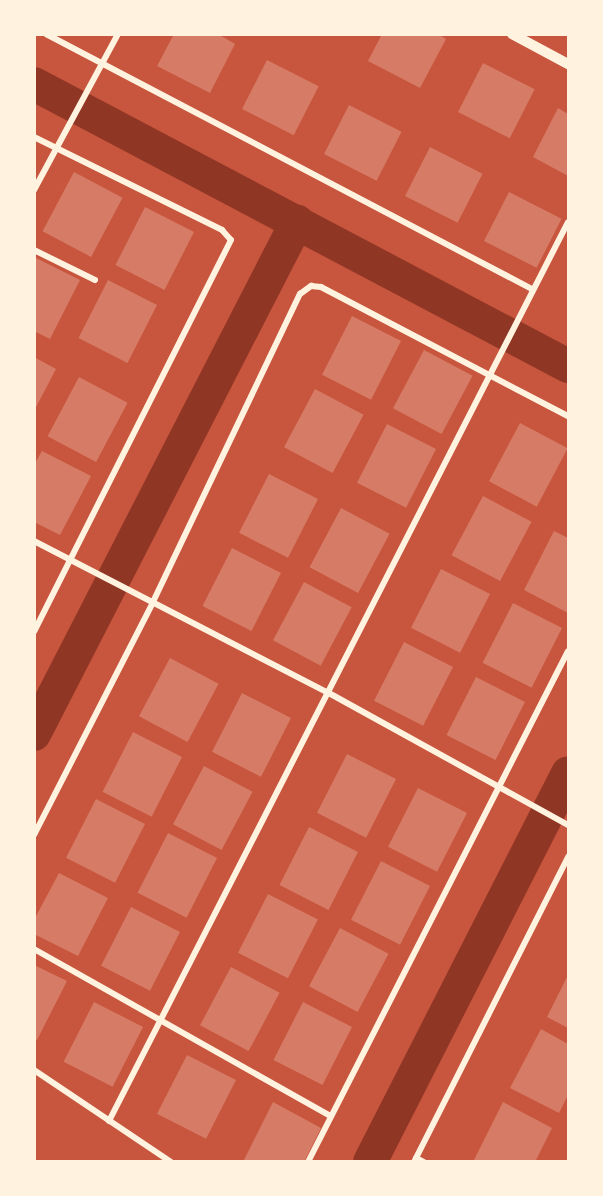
<!DOCTYPE html>
<style>
body{margin:0}
#map{position:relative;width:603px;height:1196px;overflow:hidden;background:#c8553d;font-family:Manrope,sans-serif}
div>[style]{position:absolute}
.canal>*{height:34px;margin:-17px;padding:0 17px;transform-origin:17px;border-radius:17px;background:#8f3625}
.building>*{inset:0;background:#d67c66;transform-origin:0 0}
.minor>*{height:6px;margin:-3px;padding:0 3px;transform-origin:3px;border-radius:3px;background:#fff3e0}
.tertiary>*{height:10px;margin:-5px;padding:0 5px;transform-origin:5px;border-radius:5px;background:#fff3e0}
span{translate:-50% -50%;white-space:nowrap;text-align:center;line-height:1.15;-webkit-text-stroke:6px #fff3e0;paint-order:stroke}
.frame{position:absolute;inset:0;border:36px solid #fff3e0;pointer-events:none}
</style>
<div id="map">
<div class="canal">
<i style="left:34px;top:84px;width:604px;rotate:27.84deg"></i>
<i style="left:34px;top:734px;width:576px;rotate:-62.81deg"></i>
<i style="left:370px;top:1162px;width:436px;rotate:-63deg"></i>
</div>
<div class="building">
<i style="clip-path:polygon(174px 34px,218px 34px,235px 44px,210px 93px,157px 66px)"></i>
<i style="clip-path:polygon(382px 34px,438px 34px,446px 39px,420px 88px,368px 61px)"></i>
<i style="left:267px;top:60px;width:58px;height:55px;rotate:27deg"></i>
<i style="left:483px;top:63px;width:58px;height:55px;rotate:27deg"></i>
<i style="left:349px;top:105px;width:59px;height:55px;rotate:27deg"></i>
<i style="clip-path:polygon(558px 108px,568px 114px,568px 176px,533px 157px)"></i>
<i style="left:430px;top:147px;width:59px;height:55px;rotate:27deg"></i>
<i style="left:74px;top:172px;width:55px;height:67px;rotate:28deg"></i>
<i style="left:509px;top:192px;width:59px;height:55px;rotate:27deg"></i>
<i style="left:145px;top:207px;width:55px;height:65px;rotate:27deg"></i>
<i style="clip-path:polygon(34px 257px,80px 280px,50px 339px,34px 331px)"></i>
<i style="left:108px;top:280px;width:55px;height:65px;rotate:27deg"></i>
<i style="left:352px;top:316px;width:55px;height:66px;rotate:27deg"></i>
<i style="left:424px;top:350px;width:55px;height:66px;rotate:28deg"></i>
<i style="clip-path:polygon(34px 357px,56px 369px,34px 411px)"></i>
<i style="left:79px;top:377px;width:55px;height:67px;rotate:28deg"></i>
<i style="left:315px;top:389px;width:55px;height:66px;rotate:28deg"></i>
<i style="left:520px;top:423px;width:54px;height:66px;rotate:28deg"></i>
<i style="left:387px;top:424px;width:55px;height:66px;rotate:27deg"></i>
<i style="clip-path:polygon(42px 451px,91px 476px,60px 535px,34px 522px,34px 465px)"></i>
<i style="left:269px;top:474px;width:55px;height:66px;rotate:27deg"></i>
<i style="left:483px;top:496px;width:55px;height:67px;rotate:28deg"></i>
<i style="left:341px;top:508px;width:55px;height:67px;rotate:28deg"></i>
<i style="clip-path:polygon(554px 531px,568px 538px,568px 613px,524px 590px)"></i>
<i style="left:232px;top:548px;width:55px;height:65px;rotate:27deg"></i>
<i style="left:441px;top:569px;width:55px;height:66px;rotate:27deg"></i>
<i style="left:304px;top:582px;width:54px;height:66px;rotate:28deg"></i>
<i style="left:513px;top:603px;width:55px;height:67px;rotate:27deg"></i>
<i style="left:404px;top:642px;width:55px;height:66px;rotate:27deg"></i>
<i style="left:170px;top:658px;width:55px;height:66px;rotate:28deg"></i>
<i style="left:476px;top:677px;width:55px;height:65px;rotate:27deg"></i>
<i style="left:242px;top:693px;width:55px;height:66px;rotate:27deg"></i>
<i style="left:133px;top:732px;width:55px;height:67px;rotate:27deg"></i>
<i style="left:347px;top:754px;width:55px;height:66px;rotate:27deg"></i>
<i style="left:204px;top:766px;width:55px;height:66px;rotate:28deg"></i>
<i style="left:418px;top:788px;width:55px;height:66px;rotate:27deg"></i>
<i style="left:96px;top:799px;width:55px;height:66px;rotate:27deg"></i>
<i style="left:309px;top:827px;width:55px;height:65px;rotate:27deg"></i>
<i style="left:168px;top:833px;width:55px;height:67px;rotate:27deg"></i>
<i style="left:381px;top:861px;width:55px;height:66px;rotate:27deg"></i>
<i style="clip-path:polygon(59px 873px,108px 898px,78px 956px,34px 934px,34px 920px)"></i>
<i style="left:268px;top:894px;width:56px;height:66px;rotate:27deg"></i>
<i style="left:131px;top:907px;width:55px;height:66px;rotate:27deg"></i>
<i style="left:340px;top:928px;width:55px;height:66px;rotate:28deg"></i>
<i style="clip-path:polygon(34px 965px,67px 981px,37px 1040px,34px 1039px)"></i>
<i style="left:231px;top:967px;width:55px;height:66px;rotate:28deg"></i>
<i style="clip-path:polygon(568px 975px,568px 1028px,547px 1017px)"></i>
<i style="left:94px;top:1002px;width:55px;height:67px;rotate:27deg"></i>
<i style="left:303px;top:1002px;width:55px;height:65px;rotate:27deg"></i>
<i style="clip-path:polygon(541px 1029px,568px 1044px,568px 1095px,559px 1113px,510px 1088px)"></i>
<i style="left:187px;top:1055px;width:55px;height:66px;rotate:27deg"></i>
<i style="clip-path:polygon(273px 1102px,321px 1128px,304px 1162px,243px 1162px)"></i>
<i style="clip-path:polygon(503px 1102px,552px 1128px,535px 1162px,473px 1162px)"></i>
</div>
<div class="minor">
<i style="left:46px;top:34px;width:549px;rotate:27.69deg"></i>
<i style="left:34px;top:137px;width:210px;rotate:26.3deg"></i>
<i style="left:222px;top:230px;width:13px;rotate:48deg"></i>
<i style="left:231px;top:240px;width:438px;rotate:116.7deg"></i>
<i style="left:34px;top:190px;width:177px;rotate:-61.7deg"></i>
<i style="left:34px;top:250px;width:68px;rotate:26.2deg"></i>
<i style="left:34px;top:541px;width:330px;rotate:27.3deg"></i>
<i style="left:327px;top:692px;width:275px;rotate:28.9deg"></i>
<i style="left:34px;top:835px;width:259px;rotate:-62.9deg"></i>
<i style="left:152px;top:604px;width:344px;rotate:-64.5deg"></i>
<i style="left:300px;top:294px;width:14px;rotate:-36deg"></i>
<i style="left:311px;top:286px;width:10px;rotate:6deg"></i>
<i style="left:321px;top:287px;width:279px;rotate:27.6deg"></i>
<i style="left:34px;top:949px;width:338px;rotate:29.4deg"></i>
<i style="left:34px;top:1070px;width:165px;rotate:33.9deg"></i>
<i style="left:109px;top:1121px;width:1009px;rotate:-62.95deg"></i>
<i style="left:416px;top:1158px;width:9px;rotate:27deg"></i>
<i style="left:308px;top:1162px;width:573px;rotate:-63.03deg"></i>
<i style="left:414px;top:1162px;width:342px;rotate:-63.2deg"></i>
</div>
<div class="tertiary">
<i style="left:512px;top:34px;width:64px;rotate:28.2deg"></i>
</div>
<div class="frame"></div>
</div>
